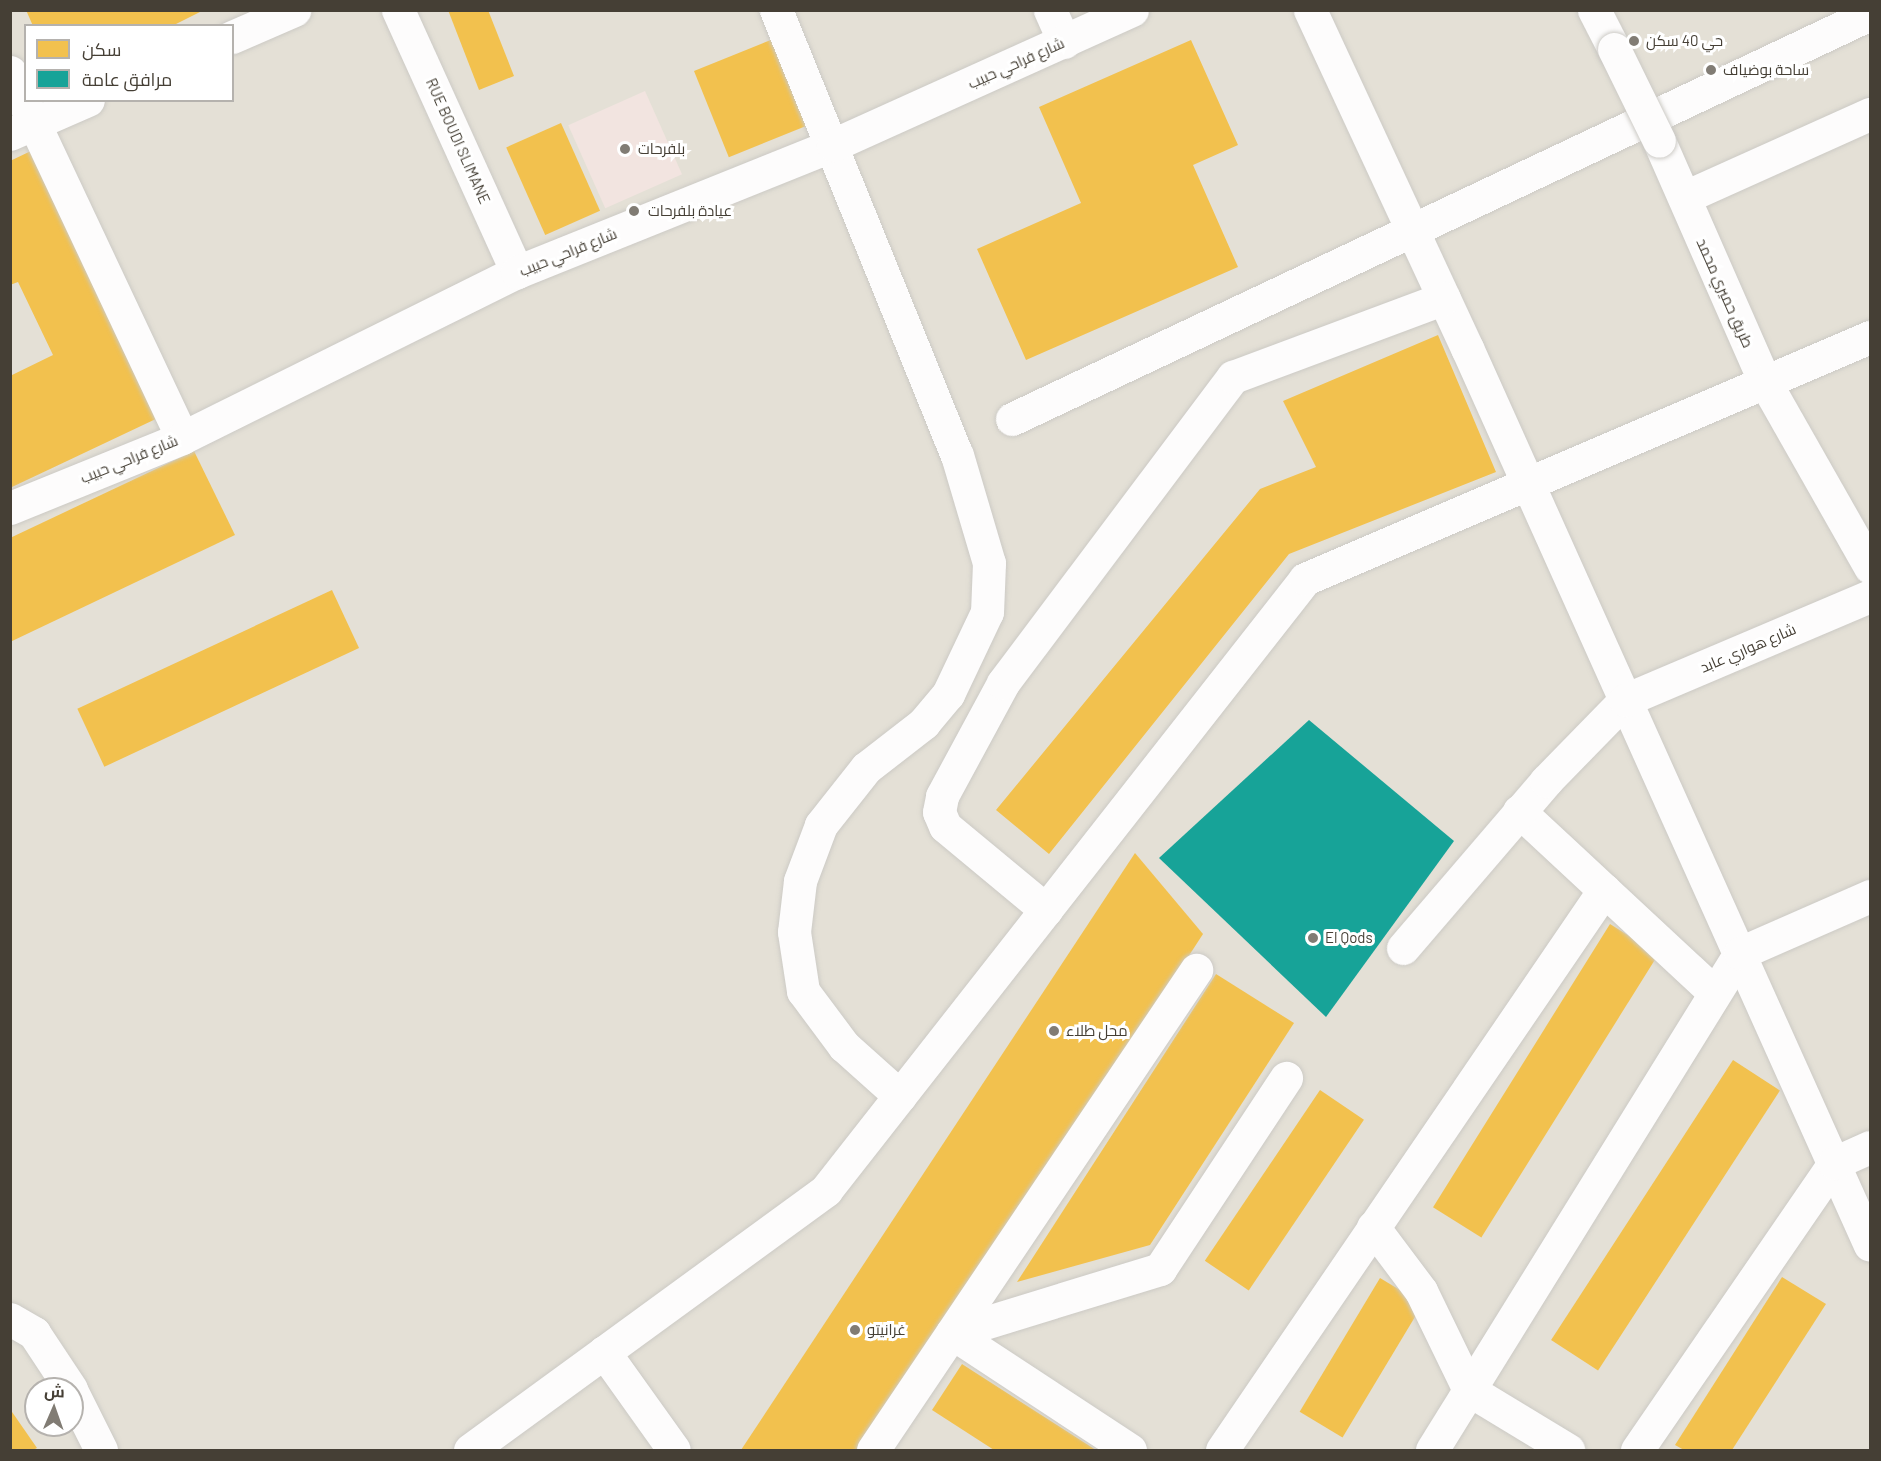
<!DOCTYPE html>
<meta charset="utf-8">
<style>
body{margin:0}
#map{position:relative;width:1881px;height:1461px;overflow:hidden;background:#f0eee9;font-family:Barlow,Cairo,sans-serif}
div>[style]{position:absolute}
.residential>*{inset:0;background:#e4e0d6}
.medical>*{inset:0;background:#f2e4e0;transform-origin:0 0}
.homes>*{inset:0;background:#f2c14e;transform-origin:0 0}
.public>*{inset:0;background:#17a398}
.roads{filter:drop-shadow(0 0 2px #cccac5) drop-shadow(0 0 2px #cccac5)}
.minor>*{height:33px;margin:-16.5px;padding:0 16.5px;transform-origin:16.5px;border-radius:16.5px;background:#fdfcfc}
.bridges{filter:drop-shadow(0 0 2px #cccac5) drop-shadow(0 0 2px #cccac5)}
.minor-bridge>*{height:33px;margin:-16.5px;padding:0 16.5px;transform-origin:16.5px;border-radius:16.5px;background:#fdfcfc}
.dots>*{width:16px;height:16px;translate:-50% -50%;box-sizing:border-box;border:3px solid #fff;border-radius:50%}
span{translate:-50% -50%;white-space:nowrap;text-align:center;line-height:1.15;-webkit-text-stroke:6px #fff;paint-order:stroke}
.poi-label{font-size:15px;color:#453f35}
.left{translate:0 -50%;text-align:left}
.street-label{font-size:15px;color:#453f35}
.frame{position:absolute;inset:0;border:12px solid #453f35;pointer-events:none}
.legend{position:absolute;left:24px;top:24px;width:210px;height:78px;box-sizing:border-box;background:#fff;border:2px solid #b5b2ae;margin:0;padding:8px 10px;list-style:none;font-size:18px;color:#453f35}
.legend li{display:flex;align-items:center;gap:12px;height:30px}
.legend b{width:30px;border:2px solid #b5b2ae}
.north{position:absolute;left:24px;top:1377px;width:60px;height:60px;box-sizing:border-box;background:#fff;border:2px solid #b5b2ae;border-radius:50%;rotate:2deg;font-size:16px;font-weight:700;line-height:24px;text-align:center;color:#453f35}
.north::after{content:'';display:block;margin:auto;width:21px;height:27px;background:#817c74;clip-path:polygon(50% 0,100% 100%,50% 72%,0 100%)}
</style>
<div id="map">
<div class="residential">
<i style="clip-path:polygon(evenodd,10px 11px,1870px 11px,1870px 1450px,11px 1450px,10px 11px,26px 26px,232px 26px,232px 100px,26px 100px,26px 26px,10px 11px,36px 1389px,72px 1389px,72px 1425px,36px 1425px,36px 1389px)"></i>
</div>
<div class="medical">
<i style="left:645px;top:91px;width:91px;height:84px;rotate:66deg"></i>
</div>
<div class="homes">
<i style="clip-path:polygon(26px 10px,204px 10px,172px 26px,33px 26px)"></i>
<i style="clip-path:polygon(448px 10px,488px 10px,514px 76px,479px 90px)"></i>
<i style="left:783px;top:35px;width:93px;height:96px;rotate:68deg"></i>
<i style="clip-path:polygon(1191px 40px,1238px 145px,1193px 165px,1238px 267px,1026px 360px,977px 249px,1081px 203px,1039px 107px)"></i>
<i style="left:561px;top:123px;width:96px;height:60px;rotate:66deg"></i>
<i style="clip-path:polygon(33px 150px,160px 417px,10px 488px,10px 376px,53px 355px,18px 282px,10px 285px,10px 161px)"></i>
<i style="clip-path:polygon(1438px 335px,1496px 472px,1289px 554px,1049px 854px,996px 810px,1260px 489px,1316px 467px,1283px 401px)"></i>
<i style="clip-path:polygon(194px 451px,235px 535px,10px 642px,10px 538px)"></i>
<i style="left:332px;top:590px;width:64px;height:281px;rotate:65deg"></i>
<i style="clip-path:polygon(1135px 853px,1203px 934px,868px 1450px,741px 1450px)"></i>
<i style="left:1610px;top:924px;width:57px;height:334px;rotate:32deg"></i>
<i style="clip-path:polygon(1216px 974px,1294px 1023px,1150px 1245px,1017px 1282px)"></i>
<i style="left:1733px;top:1060px;width:56px;height:334px;rotate:33deg"></i>
<i style="left:1320px;top:1090px;width:53px;height:206px;rotate:34deg"></i>
<i style="clip-path:polygon(1782px 1277px,1826px 1304px,1732px 1450px,1684px 1450px,1675px 1445px)"></i>
<i style="left:1380px;top:1278px;width:50px;height:156px;rotate:31deg"></i>
<i style="clip-path:polygon(962px 1364px,1096px 1450px,994px 1450px,932px 1410px)"></i>
<i style="clip-path:polygon(10px 1409px,37px 1448px,33px 1450px,10px 1450px)"></i>
</div>
<div class="public">
<i style="clip-path:polygon(1309px 720px,1454px 841px,1326px 1017px,1159px 858px)"></i>
</div>
<div class="roads">
<div class="minor">
<i style="left:398px;top:10px;width:288px;rotate:65.6deg"></i>
<i style="left:776px;top:10px;width:480px;rotate:67.9deg"></i>
<i style="left:957px;top:455px;width:113px;rotate:73.5deg"></i>
<i style="left:989px;top:563px;width:49px;rotate:92.3deg"></i>
<i style="left:987px;top:612px;width:91px;rotate:115.4deg"></i>
<i style="left:948px;top:694px;width:38px;rotate:130deg"></i>
<i style="left:924px;top:723px;width:73px;rotate:142.2deg"></i>
<i style="left:866px;top:768px;width:73px;rotate:128.3deg"></i>
<i style="left:821px;top:825px;width:60px;rotate:110.6deg"></i>
<i style="left:800px;top:881px;width:51px;rotate:96.7deg"></i>
<i style="left:794px;top:932px;width:60px;rotate:81.3deg"></i>
<i style="left:803px;top:991px;width:69px;rotate:53.3deg"></i>
<i style="left:844px;top:1046px;width:75px;rotate:41.8deg"></i>
<i style="left:1050px;top:10px;width:35px;rotate:66deg"></i>
<i style="left:1310px;top:10px;width:373px;rotate:65.1deg"></i>
<i style="left:1467px;top:348px;width:983px;rotate:65.81deg"></i>
<i style="left:1594px;top:10px;width:44px;rotate:62.9deg"></i>
<i style="left:232px;top:37px;width:68px;rotate:-23.5deg"></i>
<i style="left:10px;top:72px;width:404px;rotate:64.8deg"></i>
<i style="left:10px;top:134px;width:85px;rotate:-23.6deg"></i>
<i style="left:1659px;top:141px;width:263px;rotate:66.3deg"></i>
<i style="left:1765px;top:382px;width:213px;rotate:60.4deg"></i>
<i style="left:1685px;top:197px;width:203px;rotate:-24.2deg"></i>
<i style="left:1012px;top:419px;width:949px;rotate:-25.27deg"></i>
<i style="left:10px;top:508px;width:186px;rotate:-22.1deg"></i>
<i style="left:182px;top:438px;width:374px;rotate:-26.4deg"></i>
<i style="left:517px;top:272px;width:341px;rotate:-21.9deg"></i>
<i style="left:833px;top:145px;width:328px;rotate:-24.3deg"></i>
<i style="left:1519px;top:811px;width:267px;rotate:42.9deg"></i>
<i style="left:1046px;top:910px;width:131px;rotate:-140.3deg"></i>
<i style="left:945px;top:826px;width:15px;rotate:-113deg"></i>
<i style="left:939px;top:812px;width:16px;rotate:-79deg"></i>
<i style="left:942px;top:796px;width:128px;rotate:-61.6deg"></i>
<i style="left:1003px;top:683px;width:383px;rotate:-53.1deg"></i>
<i style="left:1233px;top:377px;width:225px;rotate:-20.5deg"></i>
<i style="left:1403px;top:948px;width:220px;rotate:-49.4deg"></i>
<i style="left:1546px;top:781px;width:113px;rotate:-45.7deg"></i>
<i style="left:1625px;top:700px;width:266px;rotate:-23deg"></i>
<i style="left:1373px;top:1227px;width:80px;rotate:53.1deg"></i>
<i style="left:1421px;top:1291px;width:110px;rotate:64.1deg"></i>
<i style="left:1469px;top:1390px;width:116px;rotate:31.2deg"></i>
<i style="left:10px;top:1319px;width:28px;rotate:30deg"></i>
<i style="left:34px;top:1333px;width:67px;rotate:56.5deg"></i>
<i style="left:604px;top:1352px;width:120px;rotate:54.5deg"></i>
<i style="left:72px;top:1392px;width:65px;rotate:63.4deg"></i>
<i style="left:470px;top:1450px;width:441px;rotate:-36.1deg"></i>
<i style="left:826px;top:1190px;width:776px;rotate:-51.9deg"></i>
<i style="left:1305px;top:579px;width:615px;rotate:-23.19deg"></i>
<i style="left:873px;top:1450px;width:579px;rotate:-56.06deg"></i>
<i style="left:1130px;top:1450px;width:213px;rotate:-146.7deg"></i>
<i style="left:952px;top:1333px;width:218px;rotate:-17.1deg"></i>
<i style="left:1160px;top:1269px;width:229px;rotate:-56.6deg"></i>
<i style="left:1222px;top:1450px;width:678px;rotate:-55.7deg"></i>
<i style="left:1432px;top:1450px;width:585px;rotate:-58.21deg"></i>
<i style="left:1740px;top:953px;width:142px;rotate:-23.7deg"></i>
<i style="left:1637px;top:1450px;width:348px;rotate:-55.5deg"></i>
<i style="left:1834px;top:1163px;width:39px;rotate:-24deg"></i>
</div>
</div>
<div class="bridges">
<div class="minor-bridge">
<i style="left:1614px;top:49px;width:102px;rotate:63.9deg"></i>
</div>
</div>
<div class="dots">
<i style="left:1634px;top:41px;background:#817c74"></i>
<i style="left:1711px;top:70px;background:#817c74"></i>
<i style="left:625px;top:149px;background:#817c74"></i>
<i style="left:634px;top:211px;background:#817c74"></i>
<i style="left:1313px;top:938px;background:#817c74"></i>
<i style="left:1054px;top:1031px;background:#817c74"></i>
<i style="left:855px;top:1330px;background:#817c74"></i>
</div>
<div class="poi-label">
<span class="left" style="left:1646px;top:41px">حي 40 سكن</span>
<span class="left" style="left:1723px;top:70px">ساحة بوضياف</span>
<span class="left" style="left:638px;top:149px">بلفرحات</span>
<span class="left" style="left:648px;top:211px">عيادة بلفرحات</span>
<span class="left" style="left:1325px;top:938px">El Qods</span>
<span class="left" style="left:1066px;top:1031px">محل طلاء</span>
<span class="left" style="left:867px;top:1330px">غرانيتو</span>
</div>
<div class="street-label">
<span style="left:1016px;top:63px;rotate:-24deg">شارع فراحي حبيب</span>
<span style="left:458px;top:141px;rotate:66deg">RUE BOUDI SLIMANE</span>
<span style="left:568px;top:252px;rotate:-22deg">شارع فراحي حبيب</span>
<span style="left:1725px;top:293px;rotate:66deg">طريق حميري محمد</span>
<span style="left:129px;top:459px;rotate:-22deg">شارع فراحي حبيب</span>
<span style="left:1748px;top:648px;rotate:-23deg">شارع هواري عابد</span>
</div>
<div class="frame"></div>
<ul class="legend">
<li><b style="height:16px;background:#f2c14e"></b>سكن</li>
<li><b style="height:16px;background:#17a398"></b>مرافق عامة</li>
</ul>
<div class="north">ش</div>
</div>
